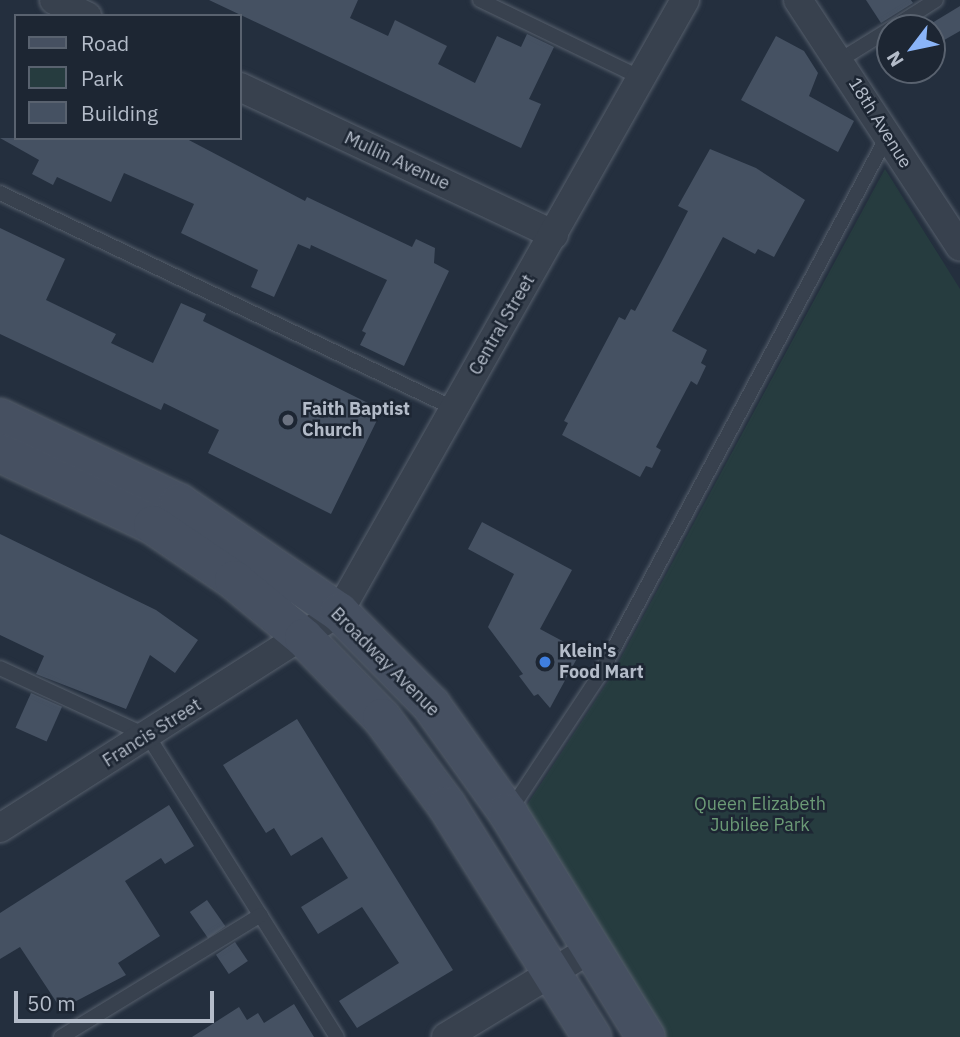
<!DOCTYPE html>
<style>
body{margin:0}
#map{position:relative;width:960px;height:1037px;overflow:hidden;background:#242f3e;font-family:"IBM Plex Sans",sans-serif}
div>[style]{position:absolute}
.green>*{inset:0;background:#263c3f}
.building>*{inset:0;background:#455162;transform-origin:0 0}
.roads{filter:drop-shadow(0 0 2px #565f6c) drop-shadow(0 0 2px #565f6c)}
.lane>*{height:14px;margin:-7px;padding:0 7px;transform-origin:7px;border-radius:7px;background:#38414e}
.street>*{height:28px;margin:-14px;padding:0 14px;transform-origin:14px;border-radius:14px;background:#38414e}
.secondary>*{height:38px;margin:-19px;padding:0 19px;transform-origin:19px;border-radius:19px;background:#465061}
.dots>*{width:19px;height:19px;translate:-50% -50%;box-sizing:border-box;border:4px solid #1d2633;border-radius:50%}
span{translate:-50% -50%;white-space:nowrap;text-align:center;line-height:1.15;-webkit-text-stroke:5px #1d2633;paint-order:stroke}
.street-label{font-size:18px;color:#b4bcc9}
.poi-label{font-size:18px;color:#b4bcc9;font-weight:700}
.left{translate:0 -50%;text-align:left}
.park-label{font-size:18px;color:#6b9a76}
.legend{position:absolute;left:14px;top:14px;width:228px;height:126px;box-sizing:border-box;background:#1d2633;border:2px solid #59626f;margin:0;padding:9px 12px;list-style:none;font-size:21px;color:#b4bcc9}
.legend li{display:flex;align-items:center;gap:14px;height:35px}
.legend b{width:35px;border:2px solid #59626f}
.north{position:absolute;left:876px;top:14px;width:70px;height:70px;box-sizing:border-box;background:#1d2633;border:2px solid #59626f;border-radius:50%;rotate:238deg;font-size:19px;font-weight:700;line-height:28px;text-align:center;color:#b4bcc9}
.north::after{content:'';display:block;margin:auto;width:24px;height:32px;background:#8ab4f8;clip-path:polygon(50% 0,100% 100%,50% 72%,0 100%)}
.scale{position:absolute;left:14px;top:991px;width:200px;height:32px;box-sizing:border-box;border:4px solid #b4bcc9;border-top:0;padding-left:9px;font-size:21px;line-height:24px;white-space:nowrap;color:#b4bcc9;-webkit-text-stroke:5px #1d2633;paint-order:stroke}
</style>
<div id="map">
<div class="green">
<i style="clip-path:polygon(885px 169px,960px 289px,960px 1037px,661px 1037px,523px 811px,609px 680px)"></i>
</div>
<div class="building">
<i style="clip-path:polygon(209px 0,358px 0,350px 18px,388px 36px,395px 20px,447px 46px,438px 64px,475px 83px,497px 36px,521px 47px,527px 34px,554px 47px,529px 99px,541px 104px,521px 148px)"></i>
<i style="clip-path:polygon(866px 0,911px 0,913px 3px,881px 23px)"></i>
<i style="clip-path:polygon(960px 6px,960px 31px,932px 47px,932px 23px)"></i>
<i style="clip-path:polygon(776px 36px,804px 51px,818px 73px,809px 96px,854px 121px,838px 152px,741px 100px)"></i>
<i style="clip-path:polygon(0 138px,185px 138px,305px 201px,307px 197px,412px 247px,416px 239px,435px 248px,434px 263px,449px 271px,404px 366px,360px 345px,366px 333px,362px 331px,387px 280px,311px 245px,310px 249px,298px 244px,274px 297px,251px 287px,258px 270px,181px 233px,194px 204px,124px 173px,111px 202px,57px 177px,53px 185px,32px 174px,39px 160px)"></i>
<i style="clip-path:polygon(710px 149px,756px 168px,805px 200px,774px 257px,758px 249px,755px 254px,723px 237px,672px 331px,707px 350px,701px 363px,706px 366px,697px 385px,691px 381px,656px 447px,661px 450px,652px 468px,646px 466px,640px 477px,562px 435px,568px 423px,564px 421px,619px 317px,625px 320px,631px 309px,635px 311px,664px 257px,688px 211px,678px 206px)"></i>
<i style="clip-path:polygon(0 228px,65px 259px,46px 300px,116px 334px,111px 343px,153px 363px,181px 303px,206px 314px,203px 321px,382px 410px,331px 514px,208px 453px,219px 430px,164px 403px,161px 410px,0 334px)"></i>
<i style="clip-path:polygon(482px 522px,572px 570px,540px 629px,581px 651px,550px 708px,538px 694px,534px 696px,519px 676px,523px 674px,488px 627px,514px 574px,468px 549px)"></i>
<i style="clip-path:polygon(0 534px,156px 610px,198px 640px,175px 673px,150px 655px,126px 709px,36px 674px,44px 656px,0 635px)"></i>
<i style="left:31px;top:693px;width:34px;height:38px;rotate:24deg"></i>
<i style="clip-path:polygon(297px 719px,453px 970px,357px 1028px,339px 1001px,399px 963px,362px 907px,318px 934px,301px 907px,348px 878px,322px 837px,291px 856px,274px 828px,266px 833px,223px 765px)"></i>
<i style="clip-path:polygon(169px 805px,194px 846px,165px 864px,161px 858px,125px 881px,160px 936px,118px 963px,126px 975px,61px 1009px,20px 947px,0 959px,0 913px)"></i>
<i style="left:207px;top:900px;width:32px;height:21px;rotate:55deg"></i>
<i style="left:235px;top:942px;width:23px;height:23px;rotate:56deg"></i>
<i style="clip-path:polygon(294px 1004px,314px 1037px,192px 1037px,239px 1007px,247px 1020px,258px 1013px,264px 1023px)"></i>
</div>
<div class="roads">
<div class="lane">
<i style="left:480px;top:0;width:179px;rotate:25.8deg"></i>
<i style="left:892px;top:28px;width:52px;rotate:-32.5deg"></i>
<i style="left:840px;top:60px;width:59px;rotate:-31.8deg"></i>
<i style="left:0;top:193px;width:504px;rotate:25.39deg"></i>
<i style="left:0;top:668px;width:163px;rotate:24.7deg"></i>
<i style="left:148px;top:736px;width:355px;rotate:57.9deg"></i>
<i style="left:509px;top:812px;width:163px;rotate:-56.5deg"></i>
<i style="left:599px;top:676px;width:613px;rotate:-61.89deg"></i>
<i style="left:61px;top:1037px;width:234px;rotate:-31.4deg"></i>
</div>
<div class="street">
<i style="left:54px;top:0;width:37px;rotate:26deg"></i>
<i style="left:798px;top:0;width:295px;rotate:56.7deg"></i>
<i style="left:240px;top:87px;width:347px;rotate:25.2deg"></i>
<i style="left:0;top:828px;width:402px;rotate:-32.5deg"></i>
<i style="left:339px;top:612px;width:703px;rotate:-60.52deg"></i>
<i style="left:446px;top:1037px;width:170px;rotate:-31.3deg"></i>
</div>
<div class="secondary">
<i style="left:0;top:418px;width:198px;rotate:25.4deg"></i>
<i style="left:179px;top:503px;width:194px;rotate:34.3deg"></i>
<i style="left:339px;top:612px;width:131px;rotate:45.3deg"></i>
<i style="left:431px;top:705px;width:133px;rotate:54.5deg"></i>
<i style="left:508px;top:813px;width:263px;rotate:58.4deg"></i>
<i style="left:0;top:453px;width:169px;rotate:25.2deg"></i>
<i style="left:153px;top:525px;width:98px;rotate:34.2deg"></i>
<i style="left:234px;top:580px;width:91px;rotate:39.6deg"></i>
<i style="left:304px;top:638px;width:112px;rotate:45.7deg"></i>
<i style="left:382px;top:718px;width:109px;rotate:53.5deg"></i>
<i style="left:447px;top:806px;width:273px;rotate:57.9deg"></i>
</div>
</div>
<div class="dots">
<i style="left:288px;top:420px;background:#6b7280"></i>
<i style="left:545px;top:662px;background:#3f7fe0"></i>
</div>
<div class="street-label">
<span style="left:880px;top:123px;rotate:58deg">18th Avenue</span>
<span style="left:397px;top:161px;rotate:25deg">Mullin Avenue</span>
<span style="left:502px;top:325px;rotate:-60deg">Central Street</span>
<span style="left:385px;top:662px;rotate:45deg">Broadway Avenue</span>
<span style="left:152px;top:733px;rotate:-32deg">Francis Street</span>
</div>
<div class="poi-label">
<span class="left" style="left:302px;top:420px">Faith Baptist<br>Church</span>
<span class="left" style="left:559px;top:662px">Klein's<br>Food Mart</span>
</div>
<div class="park-label">
<span style="left:760px;top:815px">Queen Elizabeth<br>Jubilee Park</span>
</div>
<ul class="legend">
<li><b style="height:9px;background:#465061"></b>Road</li>
<li><b style="height:19px;background:#263c3f"></b>Park</li>
<li><b style="height:19px;background:#455162"></b>Building</li>
</ul>
<div class="north">N</div>
<div class="scale">50 m</div>
</div>
